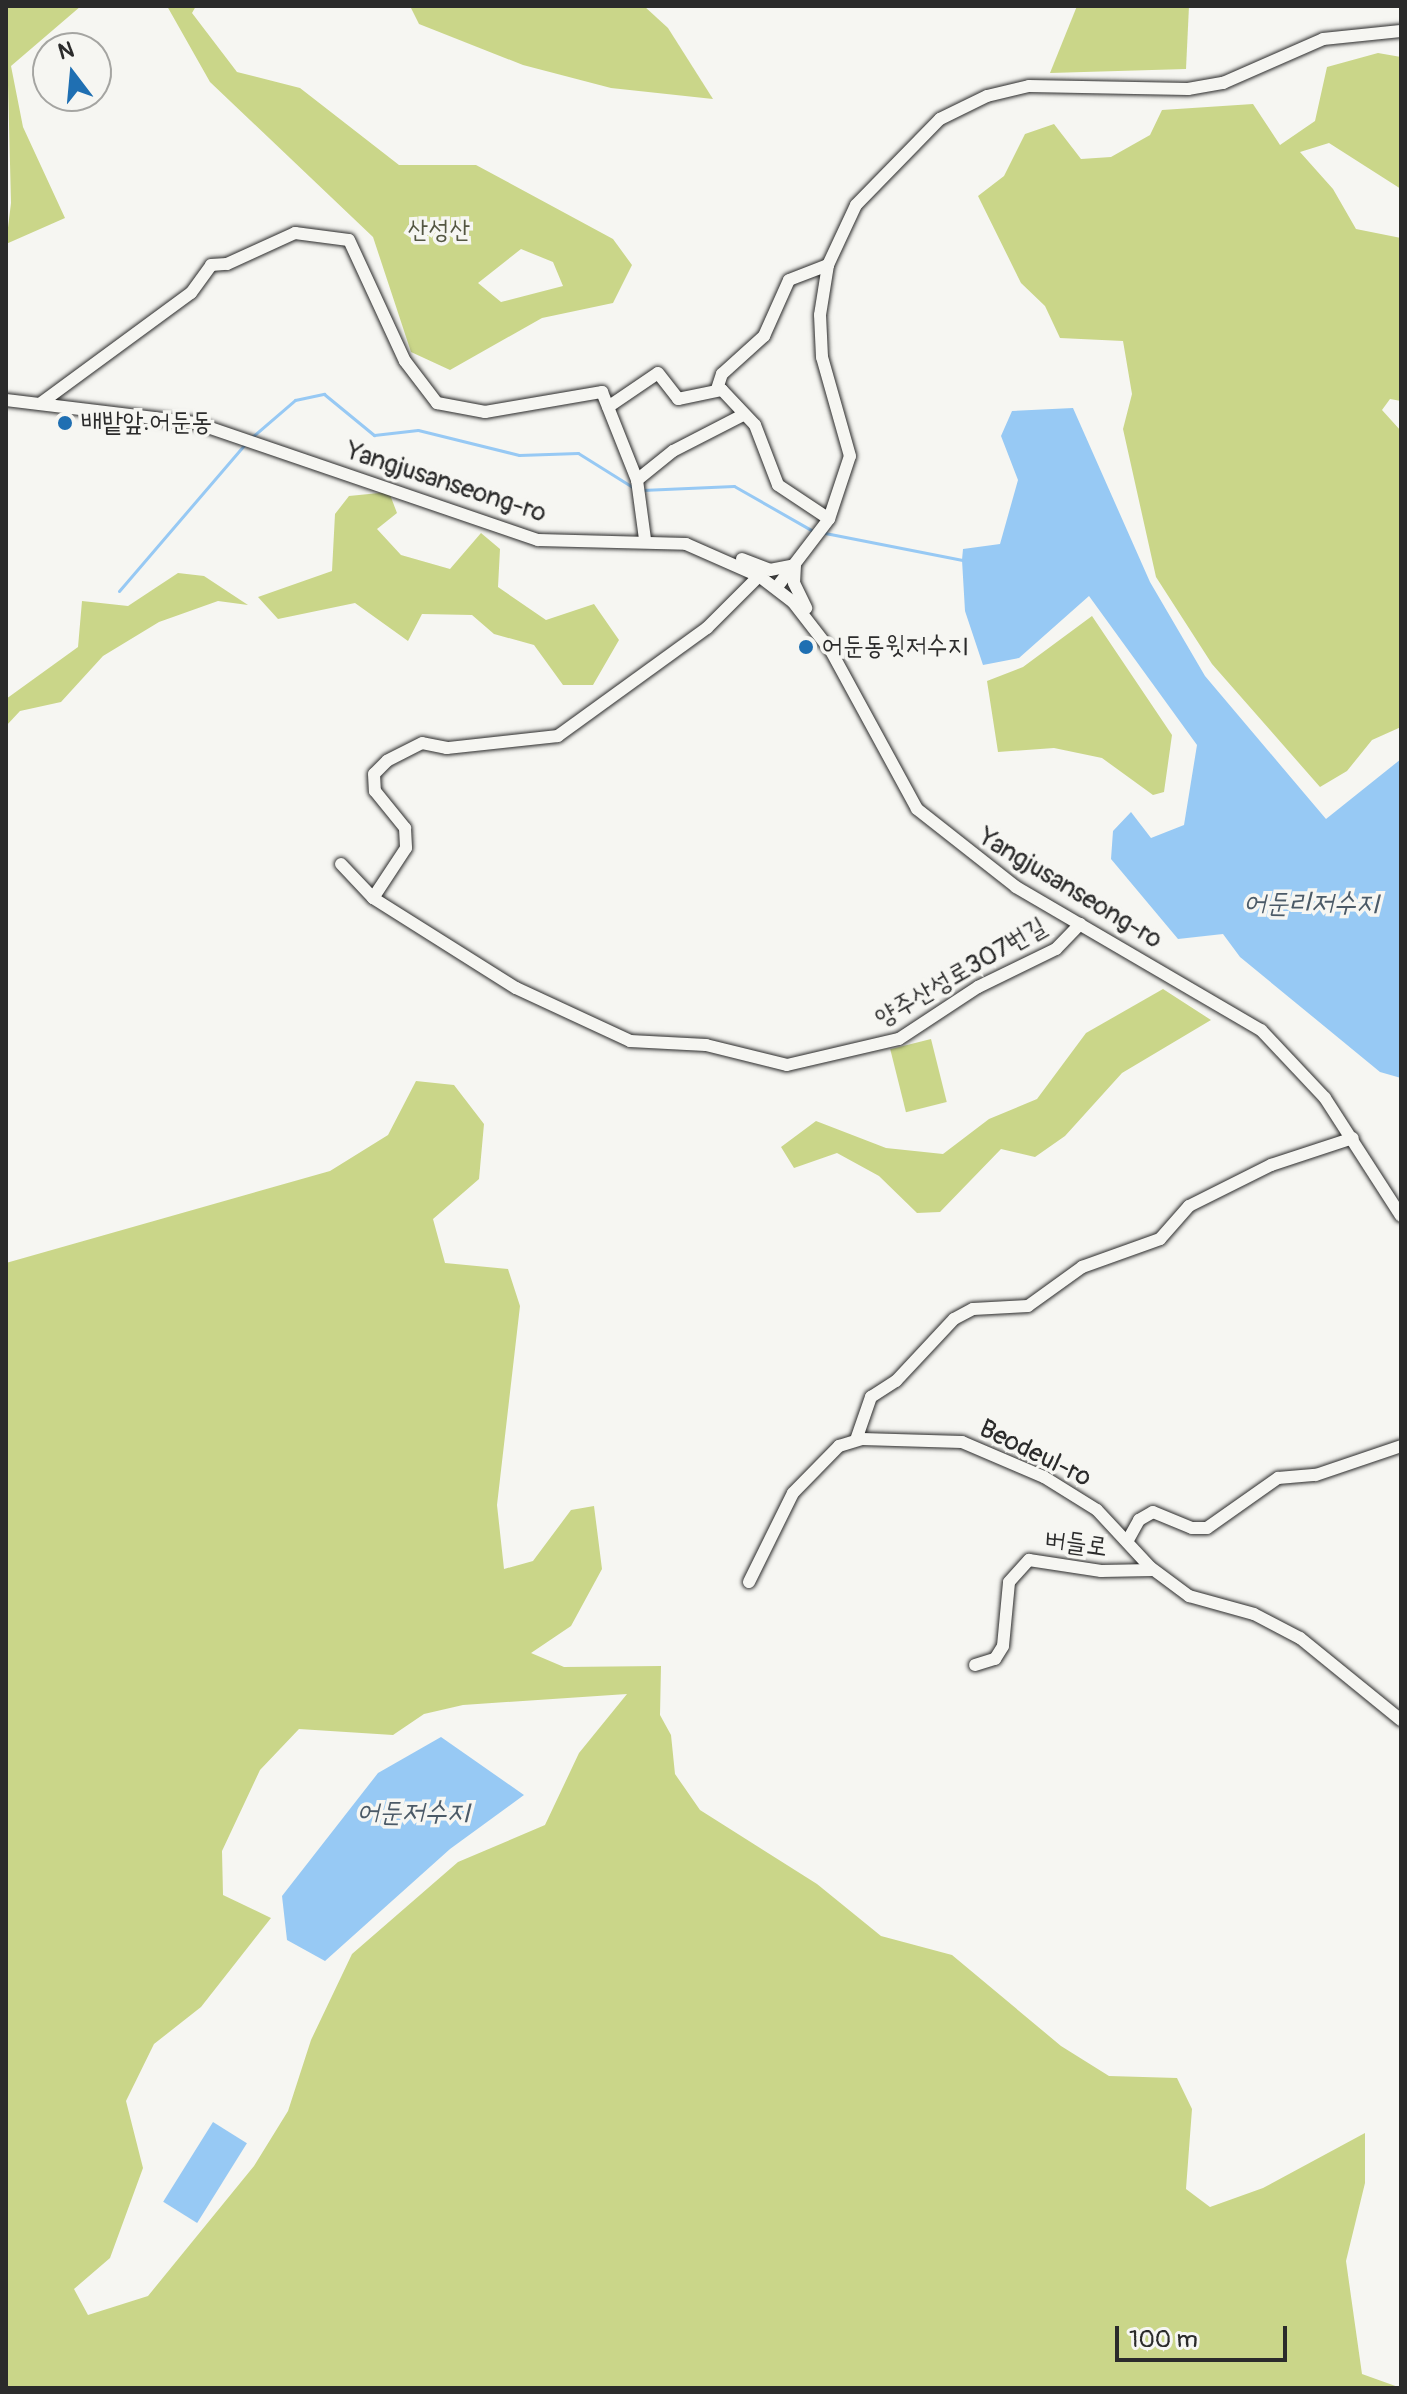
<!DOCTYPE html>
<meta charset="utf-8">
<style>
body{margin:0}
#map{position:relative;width:1407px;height:2394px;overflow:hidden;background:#f6f6f2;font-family:Pangolin,"Poor Story",sans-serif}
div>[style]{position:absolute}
.green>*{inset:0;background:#cad689;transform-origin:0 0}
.water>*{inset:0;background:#97c9f4;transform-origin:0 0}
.stream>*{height:3px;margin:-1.5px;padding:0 1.5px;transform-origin:1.5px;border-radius:1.5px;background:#97c9f4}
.roads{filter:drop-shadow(0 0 2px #2b2b2b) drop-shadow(0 0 2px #2b2b2b)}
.minor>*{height:12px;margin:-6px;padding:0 6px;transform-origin:6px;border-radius:6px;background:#f6f6f2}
.dots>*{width:22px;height:22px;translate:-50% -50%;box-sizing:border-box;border:4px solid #f6f6f2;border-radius:50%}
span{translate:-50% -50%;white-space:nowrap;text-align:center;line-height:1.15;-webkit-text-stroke:7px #f6f6f2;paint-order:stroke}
.park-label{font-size:26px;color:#535642}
.poi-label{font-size:26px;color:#2b2b2b}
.left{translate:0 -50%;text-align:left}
.street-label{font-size:26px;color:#2b2b2b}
.water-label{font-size:28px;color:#4b5a67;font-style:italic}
.frame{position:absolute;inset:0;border:8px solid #2b2b2b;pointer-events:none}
.north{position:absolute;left:32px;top:32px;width:80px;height:80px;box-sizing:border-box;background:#f6f6f2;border:2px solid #a5a5a2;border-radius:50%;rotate:344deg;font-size:22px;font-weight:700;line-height:32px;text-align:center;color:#2b2b2b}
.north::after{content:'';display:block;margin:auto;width:28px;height:36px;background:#1f6fb2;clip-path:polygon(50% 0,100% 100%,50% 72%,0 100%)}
.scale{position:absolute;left:1115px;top:2326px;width:172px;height:36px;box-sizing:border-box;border:4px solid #2b2b2b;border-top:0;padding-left:10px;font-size:24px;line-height:28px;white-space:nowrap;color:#2b2b2b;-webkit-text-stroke:6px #f6f6f2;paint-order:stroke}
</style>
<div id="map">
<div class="green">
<i style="clip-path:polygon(6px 6px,81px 6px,11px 66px,23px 127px,65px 218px,6px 244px,11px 203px)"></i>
<i style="clip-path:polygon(evenodd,167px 6px,196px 6px,192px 13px,237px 72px,300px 88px,399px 165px,476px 165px,613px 239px,632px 265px,613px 303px,542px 318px,450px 370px,411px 352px,373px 237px,210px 82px,167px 6px,521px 249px,553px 262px,563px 286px,501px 302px,478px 283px,521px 249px)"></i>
<i style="clip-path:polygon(410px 6px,644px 6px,668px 28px,713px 99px,611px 88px,523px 65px,419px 24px)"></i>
<i style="clip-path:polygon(1077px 6px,1189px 6px,1186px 69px,1050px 73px)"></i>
<i style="clip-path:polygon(1378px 53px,1401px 57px,1401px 189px,1329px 143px,1300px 152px,1333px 189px,1356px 229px,1401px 238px,1401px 401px,1390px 399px,1382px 410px,1401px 431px,1401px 727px,1372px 740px,1347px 771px,1320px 787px,1212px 664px,1156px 577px,1123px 429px,1132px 394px,1123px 341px,1060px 338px,1045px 306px,1021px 283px,978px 196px,1004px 176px,1025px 134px,1054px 124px,1081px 159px,1111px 157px,1150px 135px,1162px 110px,1253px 104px,1280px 145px,1315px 121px,1327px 67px)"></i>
<i style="clip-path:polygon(389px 492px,397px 513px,377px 529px,401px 555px,450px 569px,481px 533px,500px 549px,498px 587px,546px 620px,594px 604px,619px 640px,593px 685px,563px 685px,534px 645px,494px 634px,472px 615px,422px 614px,408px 641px,355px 603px,278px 619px,258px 597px,332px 571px,335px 514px,349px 496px)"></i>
<i style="clip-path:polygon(178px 573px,204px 576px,248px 605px,218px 601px,159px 622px,103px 656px,61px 702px,20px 711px,6px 726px,6px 699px,78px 647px,82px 601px,128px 606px)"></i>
<i style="clip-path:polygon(1092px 616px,1172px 735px,1164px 792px,1153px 795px,1102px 758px,1054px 748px,998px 752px,987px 681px,1023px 667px)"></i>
<i style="clip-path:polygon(1163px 989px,1211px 1020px,1122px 1073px,1065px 1136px,1035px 1157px,1001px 1149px,940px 1212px,917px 1213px,879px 1176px,837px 1153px,794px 1168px,781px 1147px,816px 1121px,886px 1148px,943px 1154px,989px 1119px,1037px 1099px,1086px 1033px)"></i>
<i style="left:931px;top:1039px;width:65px;height:42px;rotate:76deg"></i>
<i style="clip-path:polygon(evenodd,416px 1081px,454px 1085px,484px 1124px,479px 1179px,433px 1219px,445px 1263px,508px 1269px,520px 1306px,497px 1505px,504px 1569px,533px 1561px,571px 1510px,594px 1506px,602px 1569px,571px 1626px,531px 1653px,564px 1667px,661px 1666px,660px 1715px,671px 1735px,675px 1774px,700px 1810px,817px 1884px,881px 1936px,952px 1955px,1061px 2046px,1109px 2076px,1177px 2078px,1192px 2109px,1186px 2189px,1210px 2207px,1263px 2188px,1365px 2133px,1365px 2183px,1346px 2261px,1362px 2374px,1401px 2388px,6px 2388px,6px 1263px,330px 1171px,388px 1135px,416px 1081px,627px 1694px,579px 1753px,545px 1825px,458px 1862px,352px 1954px,311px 2040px,288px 2111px,254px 2166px,148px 2296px,88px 2315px,74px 2289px,110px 2258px,143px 2168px,126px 2101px,154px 2044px,201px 2007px,271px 1918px,223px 1895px,222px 1851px,260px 1770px,299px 1729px,393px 1735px,424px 1714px,463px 1705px,627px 1694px)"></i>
</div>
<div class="water">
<i style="clip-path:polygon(1073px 408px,1150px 582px,1205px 676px,1326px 819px,1401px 759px,1401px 1078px,1380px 1072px,1240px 957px,1223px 934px,1178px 939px,1111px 859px,1113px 831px,1131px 812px,1151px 838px,1184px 825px,1197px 745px,1089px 596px,1019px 658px,983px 665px,965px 611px,962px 560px,963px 549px,1000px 544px,1018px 480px,1001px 436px,1012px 411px)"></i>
<i style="clip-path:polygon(441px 1737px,524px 1795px,450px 1849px,325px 1961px,287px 1940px,282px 1896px,378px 1773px)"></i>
<i style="left:213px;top:2122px;width:40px;height:94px;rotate:32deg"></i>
</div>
<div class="stream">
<i style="left:252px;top:437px;width:57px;rotate:-40.7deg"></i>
<i style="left:295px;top:400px;width:30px;rotate:-12deg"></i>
<i style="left:324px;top:394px;width:65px;rotate:39.4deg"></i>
<i style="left:374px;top:435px;width:44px;rotate:-6.5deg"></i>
<i style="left:418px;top:430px;width:104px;rotate:13.9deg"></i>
<i style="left:519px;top:455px;width:59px;rotate:-1.9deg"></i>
<i style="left:578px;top:453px;width:66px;rotate:32deg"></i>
<i style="left:642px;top:490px;width:92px;rotate:-2.5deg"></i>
<i style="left:734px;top:486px;width:91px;rotate:29.7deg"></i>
<i style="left:825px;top:533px;width:140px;rotate:11.1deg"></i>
<i style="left:119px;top:591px;width:192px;rotate:-49.4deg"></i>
</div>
<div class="roads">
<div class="minor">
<i style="left:717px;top:389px;width:16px;rotate:-72deg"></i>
<i style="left:722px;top:374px;width:57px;rotate:-42.1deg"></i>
<i style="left:764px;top:336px;width:61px;rotate:-65.9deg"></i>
<i style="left:789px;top:280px;width:42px;rotate:-21deg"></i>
<i style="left:6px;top:400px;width:191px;rotate:6.9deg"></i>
<i style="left:196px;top:423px;width:361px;rotate:18.9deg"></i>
<i style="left:538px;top:540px;width:148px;rotate:1.5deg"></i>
<i style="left:686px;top:544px;width:80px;rotate:23.7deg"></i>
<i style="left:759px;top:576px;width:43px;rotate:37.4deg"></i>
<i style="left:793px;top:602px;width:62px;rotate:52.2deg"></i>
<i style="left:831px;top:651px;width:180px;rotate:61.4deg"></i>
<i style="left:917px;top:809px;width:126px;rotate:38.2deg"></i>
<i style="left:1016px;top:887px;width:284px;rotate:30.3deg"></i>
<i style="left:1261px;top:1030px;width:93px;rotate:46.7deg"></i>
<i style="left:1325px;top:1098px;width:140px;rotate:57.2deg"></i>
<i style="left:41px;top:403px;width:186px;rotate:-36.3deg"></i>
<i style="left:191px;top:293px;width:34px;rotate:-54deg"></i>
<i style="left:211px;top:265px;width:16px;rotate:-4deg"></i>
<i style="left:227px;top:264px;width:75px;rotate:-24.5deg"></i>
<i style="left:295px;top:233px;width:54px;rotate:7.4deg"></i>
<i style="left:349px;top:240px;width:133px;rotate:65.2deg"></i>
<i style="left:405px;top:361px;width:53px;rotate:52.7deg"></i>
<i style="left:437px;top:403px;width:49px;rotate:10.6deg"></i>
<i style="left:485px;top:412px;width:119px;rotate:-9.7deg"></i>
<i style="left:602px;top:392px;width:95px;rotate:68.3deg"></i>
<i style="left:637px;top:480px;width:60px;rotate:82.3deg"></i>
<i style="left:608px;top:407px;width:60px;rotate:-34.2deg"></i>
<i style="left:658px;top:373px;width:33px;rotate:52deg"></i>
<i style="left:678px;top:399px;width:45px;rotate:-11.6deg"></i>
<i style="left:722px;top:390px;width:48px;rotate:46.7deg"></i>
<i style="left:755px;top:425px;width:64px;rotate:69deg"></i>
<i style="left:778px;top:485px;width:61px;rotate:33.7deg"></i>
<i style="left:637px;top:480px;width:46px;rotate:-38.9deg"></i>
<i style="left:673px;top:451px;width:79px;rotate:-27.2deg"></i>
<i style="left:742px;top:559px;width:30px;rotate:21deg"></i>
<i style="left:770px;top:570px;width:25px;rotate:-11deg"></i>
<i style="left:795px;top:565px;width:18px;rotate:93deg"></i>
<i style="left:794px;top:583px;width:28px;rotate:64deg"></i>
<i style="left:759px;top:576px;width:74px;rotate:135deg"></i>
<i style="left:707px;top:628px;width:184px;rotate:144.1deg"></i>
<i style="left:558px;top:736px;width:112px;rotate:173.8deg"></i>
<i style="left:447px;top:748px;width:25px;rotate:-169deg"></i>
<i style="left:422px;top:743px;width:39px;rotate:153deg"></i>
<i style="left:387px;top:761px;width:18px;rotate:135deg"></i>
<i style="left:374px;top:774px;width:17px;rotate:87deg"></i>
<i style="left:375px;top:791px;width:48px;rotate:51deg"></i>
<i style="left:405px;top:828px;width:20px;rotate:87deg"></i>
<i style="left:406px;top:848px;width:60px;rotate:123.4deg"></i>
<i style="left:373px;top:898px;width:169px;rotate:32.2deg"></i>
<i style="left:516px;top:988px;width:126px;rotate:24.9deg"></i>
<i style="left:630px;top:1041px;width:76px;rotate:3deg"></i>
<i style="left:706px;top:1045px;width:83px;rotate:13.9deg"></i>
<i style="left:787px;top:1065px;width:115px;rotate:-13.1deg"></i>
<i style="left:899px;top:1039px;width:95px;rotate:-33.4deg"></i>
<i style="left:978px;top:987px;width:87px;rotate:-26deg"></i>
<i style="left:1056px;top:949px;width:35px;rotate:-46deg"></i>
<i style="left:777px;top:587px;width:86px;rotate:-52.6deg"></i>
<i style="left:829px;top:519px;width:66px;rotate:-71.6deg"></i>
<i style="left:850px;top:456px;width:103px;rotate:-105.8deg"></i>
<i style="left:822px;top:357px;width:42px;rotate:-92.7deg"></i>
<i style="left:820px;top:315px;width:51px;rotate:-80.9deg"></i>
<i style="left:828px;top:265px;width:66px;rotate:-65deg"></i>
<i style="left:856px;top:205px;width:120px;rotate:-45.7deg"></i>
<i style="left:940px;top:119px;width:52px;rotate:-26.1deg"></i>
<i style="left:987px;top:96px;width:43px;rotate:-13.4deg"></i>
<i style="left:1029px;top:86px;width:159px;rotate:1.1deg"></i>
<i style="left:1188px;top:89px;width:36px;rotate:-10deg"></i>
<i style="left:1223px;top:83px;width:109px;rotate:-23.7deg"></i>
<i style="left:1323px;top:39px;width:78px;rotate:-5.9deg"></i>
<i style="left:341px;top:864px;width:47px;rotate:46.7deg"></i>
<i style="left:856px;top:1440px;width:46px;rotate:-70.8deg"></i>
<i style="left:871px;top:1397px;width:30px;rotate:-33deg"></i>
<i style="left:896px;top:1381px;width:85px;rotate:-46.9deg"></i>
<i style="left:954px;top:1319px;width:21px;rotate:-28deg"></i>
<i style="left:973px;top:1309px;width:55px;rotate:-3.1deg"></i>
<i style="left:1028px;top:1306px;width:67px;rotate:-35.8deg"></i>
<i style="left:1082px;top:1267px;width:83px;rotate:-19.7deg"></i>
<i style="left:1160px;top:1239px;width:44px;rotate:-48.7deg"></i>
<i style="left:1189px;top:1206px;width:92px;rotate:-26.6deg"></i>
<i style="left:1271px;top:1165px;width:86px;rotate:-18.2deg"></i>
<i style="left:1128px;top:1540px;width:23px;rotate:-61deg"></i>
<i style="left:1139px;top:1520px;width:16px;rotate:-30deg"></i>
<i style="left:1153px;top:1512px;width:42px;rotate:22.3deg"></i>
<i style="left:1192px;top:1528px;width:15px"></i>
<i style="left:1207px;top:1528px;width:87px;rotate:-35.2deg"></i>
<i style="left:1278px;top:1478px;width:38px;rotate:-5deg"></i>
<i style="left:1316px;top:1475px;width:90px;rotate:-18.8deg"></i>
<i style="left:749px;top:1582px;width:99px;rotate:-63.7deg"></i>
<i style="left:793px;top:1493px;width:66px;rotate:-45.6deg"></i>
<i style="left:839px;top:1446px;width:24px;rotate:-17deg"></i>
<i style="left:862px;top:1439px;width:100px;rotate:1.7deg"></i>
<i style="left:962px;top:1442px;width:89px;rotate:23.1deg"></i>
<i style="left:1044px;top:1477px;width:62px;rotate:31.9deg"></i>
<i style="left:1097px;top:1510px;width:78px;rotate:47.1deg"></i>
<i style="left:1150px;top:1567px;width:49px;rotate:36.6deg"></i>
<i style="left:1189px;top:1596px;width:67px;rotate:15.5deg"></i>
<i style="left:1254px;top:1614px;width:52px;rotate:27.6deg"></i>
<i style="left:1300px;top:1638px;width:130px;rotate:39.1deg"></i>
<i style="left:975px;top:1665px;width:21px;rotate:-17deg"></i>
<i style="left:995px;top:1659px;width:15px;rotate:-58deg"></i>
<i style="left:1003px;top:1646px;width:64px;rotate:-84.6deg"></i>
<i style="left:1009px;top:1582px;width:30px;rotate:-48deg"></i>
<i style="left:1029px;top:1560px;width:73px;rotate:8.7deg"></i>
<i style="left:1101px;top:1571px;width:52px;rotate:-1.1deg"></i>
</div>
</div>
<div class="dots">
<i style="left:65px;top:423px;background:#1f6fb2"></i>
<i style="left:806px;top:647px;background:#1f6fb2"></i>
</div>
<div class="park-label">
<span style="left:439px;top:231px">산성산</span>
</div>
<div class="poi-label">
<span class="left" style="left:81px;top:423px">배밭앞.어둔동</span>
<span class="left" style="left:822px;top:647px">어둔동윗저수지</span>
</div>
<div class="street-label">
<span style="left:446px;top:483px;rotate:18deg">Yangjusanseong-ro</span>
<span style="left:1070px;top:889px;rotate:31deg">Yangjusanseong-ro</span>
<span style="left:961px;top:973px;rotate:-30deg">양주산성로307번길</span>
<span style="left:1035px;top:1454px;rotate:26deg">Beodeul-ro</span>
<span style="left:1076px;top:1544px;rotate:8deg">버들로</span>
</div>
<div class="water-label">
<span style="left:1311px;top:904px">어둔리저수지</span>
<span style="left:413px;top:1813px">어둔저수지</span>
</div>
<div class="frame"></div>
<div class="north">N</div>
<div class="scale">100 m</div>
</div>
